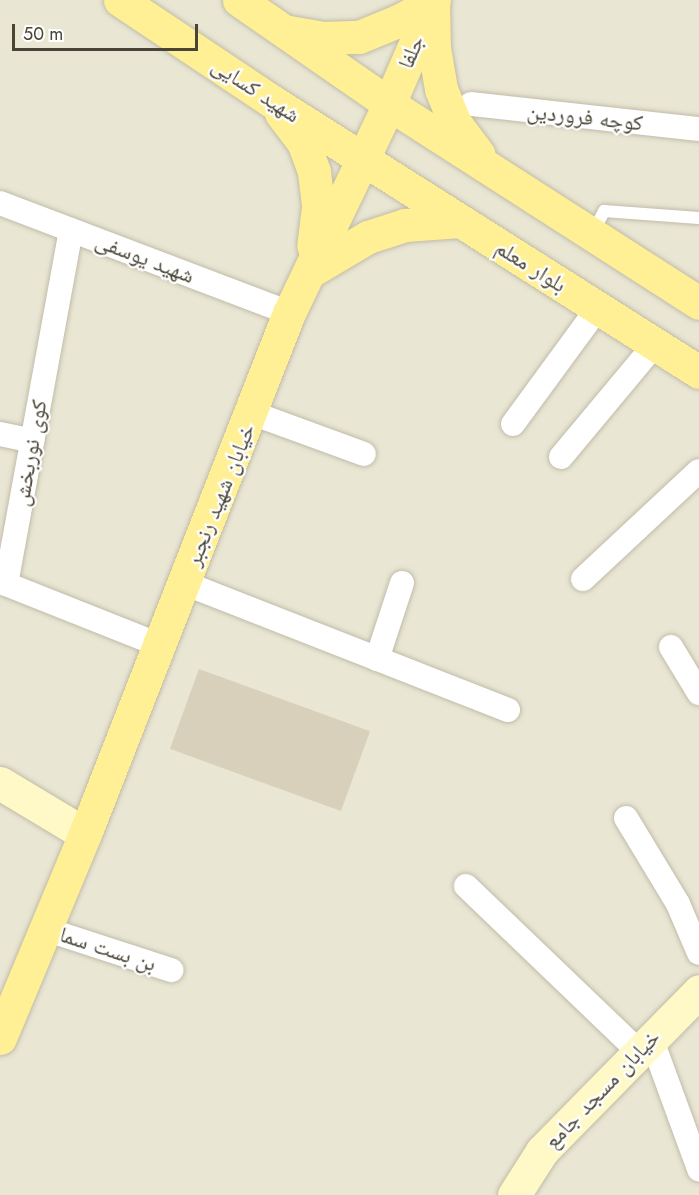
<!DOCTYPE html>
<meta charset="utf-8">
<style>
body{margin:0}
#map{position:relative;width:699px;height:1195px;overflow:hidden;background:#f5f3e7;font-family:Jost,"Noto Naskh Arabic",sans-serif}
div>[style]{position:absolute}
.residential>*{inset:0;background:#e9e6d4;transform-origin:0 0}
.building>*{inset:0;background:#d8d0bb;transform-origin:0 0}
.roads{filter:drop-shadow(0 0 2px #c1bca8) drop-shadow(0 0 2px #c1bca8)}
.lane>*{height:12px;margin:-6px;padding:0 6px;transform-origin:6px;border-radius:6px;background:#fff}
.street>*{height:24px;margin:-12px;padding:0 12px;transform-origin:12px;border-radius:12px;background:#fff}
.secondary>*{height:33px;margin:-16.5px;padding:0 16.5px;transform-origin:16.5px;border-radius:16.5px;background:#fff9c7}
.primary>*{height:33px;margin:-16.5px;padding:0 16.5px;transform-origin:16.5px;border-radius:16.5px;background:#fff096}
span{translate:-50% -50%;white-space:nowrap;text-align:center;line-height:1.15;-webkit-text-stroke:4.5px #fff;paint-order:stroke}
.street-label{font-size:22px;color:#494435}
.scale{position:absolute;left:12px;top:24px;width:186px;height:27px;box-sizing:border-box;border:3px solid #494435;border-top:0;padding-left:8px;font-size:18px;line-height:21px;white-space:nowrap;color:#494435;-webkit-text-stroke:4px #fff;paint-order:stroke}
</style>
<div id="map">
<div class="residential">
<i style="left:0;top:0;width:699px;height:1195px"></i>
</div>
<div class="building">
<i style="left:199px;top:669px;width:182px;height:85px;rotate:20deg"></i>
</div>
<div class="roads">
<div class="lane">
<i style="left:593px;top:232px;width:24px;rotate:-62deg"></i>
<i style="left:604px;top:211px;width:95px;rotate:4.2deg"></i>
</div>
<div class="street">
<i style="left:471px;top:104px;width:229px;rotate:6.3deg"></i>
<i style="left:0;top:203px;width:309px;rotate:20.8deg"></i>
<i style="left:71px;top:230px;width:360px;rotate:100.4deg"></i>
<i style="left:6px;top:584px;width:165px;rotate:21.7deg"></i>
<i style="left:252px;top:413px;width:119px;rotate:20.1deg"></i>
<i style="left:513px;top:424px;width:144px;rotate:-53.8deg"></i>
<i style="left:0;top:434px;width:33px;rotate:12deg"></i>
<i style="left:561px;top:457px;width:147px;rotate:-50.2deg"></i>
<i style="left:583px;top:579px;width:158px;rotate:-43deg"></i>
<i style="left:184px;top:583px;width:348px;rotate:21.4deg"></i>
<i style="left:671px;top:647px;width:54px;rotate:58.7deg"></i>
<i style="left:377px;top:659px;width:80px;rotate:-71.8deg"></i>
<i style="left:626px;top:818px;width:100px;rotate:58.8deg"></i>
<i style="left:678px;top:904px;width:53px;rotate:66.8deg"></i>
<i style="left:466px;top:886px;width:238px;rotate:43.8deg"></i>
<i style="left:45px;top:929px;width:133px;rotate:18deg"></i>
<i style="left:651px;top:1038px;width:140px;rotate:69.9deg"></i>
</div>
<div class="secondary">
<i style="left:0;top:783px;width:99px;rotate:31deg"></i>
<i style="left:514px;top:1195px;width:52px;rotate:-57.5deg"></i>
<i style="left:542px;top:1151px;width:224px;rotate:-45.5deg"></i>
</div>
<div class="primary">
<i style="left:120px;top:0;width:184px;rotate:33.7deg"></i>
<i style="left:273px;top:102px;width:504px;rotate:32.37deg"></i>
<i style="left:239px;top:0;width:183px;rotate:34.7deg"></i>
<i style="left:389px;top:104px;width:368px;rotate:32.7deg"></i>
<i style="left:289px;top:32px;width:35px;rotate:10deg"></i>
<i style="left:323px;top:38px;width:36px;rotate:-2deg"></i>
<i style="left:359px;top:37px;width:42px;rotate:-22.3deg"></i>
<i style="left:398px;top:21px;width:40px;rotate:-28deg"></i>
<i style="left:433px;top:2px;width:46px;rotate:88.8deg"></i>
<i style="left:434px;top:48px;width:42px;rotate:80.3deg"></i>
<i style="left:441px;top:89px;width:37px;rotate:68deg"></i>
<i style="left:455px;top:123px;width:39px;rotate:53deg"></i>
<i style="left:281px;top:113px;width:39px;rotate:53deg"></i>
<i style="left:304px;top:144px;width:30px;rotate:70deg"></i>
<i style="left:314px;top:172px;width:35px;rotate:83deg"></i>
<i style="left:318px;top:207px;width:39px;rotate:97deg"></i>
<i style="left:309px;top:272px;width:69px;rotate:-30.7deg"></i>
<i style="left:368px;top:237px;width:39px;rotate:-18deg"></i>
<i style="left:405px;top:225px;width:55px;rotate:-4.2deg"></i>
<i style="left:0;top:1038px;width:221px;rotate:-67.4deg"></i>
<i style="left:85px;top:834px;width:560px;rotate:-68.62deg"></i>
<i style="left:289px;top:313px;width:232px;rotate:-64.4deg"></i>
<i style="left:389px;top:104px;width:113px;rotate:-66.6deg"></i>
</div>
</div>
<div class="street-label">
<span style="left:411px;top:52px;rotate:-67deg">جلفا</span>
<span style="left:256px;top:90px;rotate:33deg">شهید کسایی</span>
<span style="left:585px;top:117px;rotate:6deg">کوچه فروردین</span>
<span style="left:145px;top:258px;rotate:21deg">شهید یوسفی</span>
<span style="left:531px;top:266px;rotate:32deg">بلوار معلم</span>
<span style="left:30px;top:453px;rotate:-80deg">کوی نوربخش</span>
<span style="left:220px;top:495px;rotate:-68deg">خیابان شهید رنجبر</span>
<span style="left:108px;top:949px;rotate:18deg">بن بست سما</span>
<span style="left:602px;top:1089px;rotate:-46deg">خیابان مسجد جامع</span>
</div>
<div class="scale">50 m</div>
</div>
